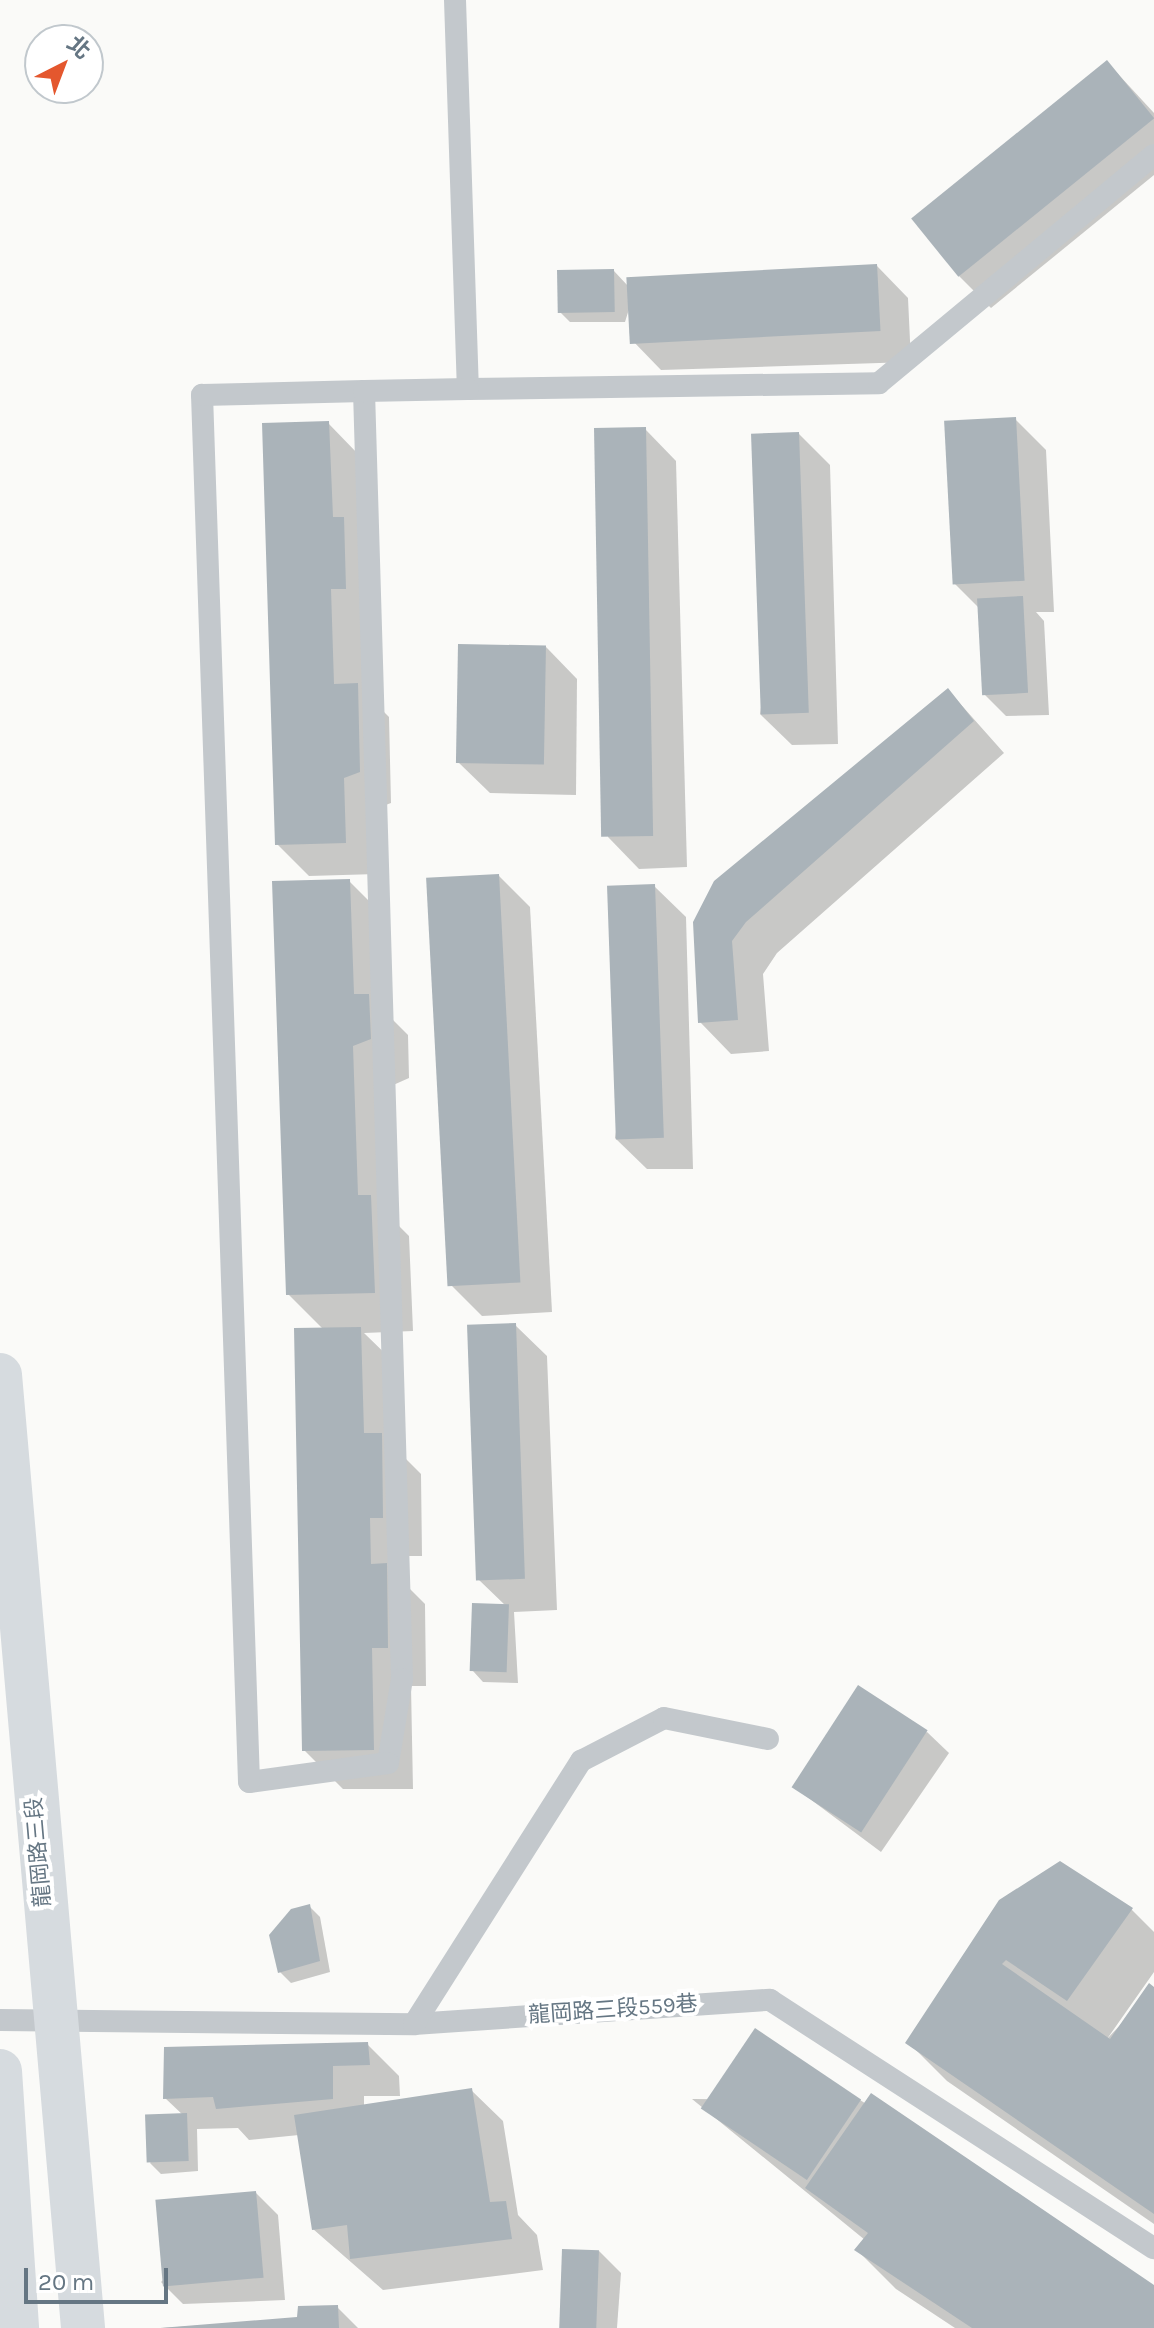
<!DOCTYPE html>
<meta charset="utf-8">
<style>
body{margin:0}
#map{position:relative;width:1154px;height:2328px;overflow:hidden;background:#fafaf8;font-family:Karla,"Noto Sans TC",sans-serif}
div>[style]{position:absolute}
.shadow>*{inset:0;background:#0003}
.building>*{inset:0;background:#aab3b9;transform-origin:0 0}
.lane>*{height:22px;margin:-11px;padding:0 11px;transform-origin:11px;border-radius:11px;background:#c3c8cc}
.secondary>*{height:44px;margin:-22px;padding:0 22px;transform-origin:22px;border-radius:22px;background:#d6dbdf}
span{translate:-50% -50%;white-space:nowrap;text-align:center;line-height:1.15;-webkit-text-stroke:8px #fff;paint-order:stroke}
.street-label{font-size:22px;color:#657683}
.north{position:absolute;left:24px;top:24px;width:80px;height:80px;box-sizing:border-box;background:#fff;border:2px solid #c1c8cd;border-radius:50%;rotate:42deg;font-size:22px;font-weight:700;line-height:32px;text-align:center;color:#657683}
.north::after{content:'';display:block;margin:auto;width:28px;height:36px;background:#e4572e;clip-path:polygon(50% 0,100% 100%,50% 72%,0 100%)}
.scale{position:absolute;left:24px;top:2268px;width:144px;height:36px;box-sizing:border-box;border:4px solid #657683;border-top:0;padding-left:10px;font-size:24px;line-height:28px;white-space:nowrap;color:#657683;-webkit-text-stroke:6px #fff;paint-order:stroke}
</style>
<div id="map">
<div class="shadow">
<i style="clip-path:polygon(1107px 62px,1154px 113px,1154px 175px,991px 308px,959px 276px)"></i>
<i style="clip-path:polygon(877px 266px,908px 298px,911px 362px,661px 370px,630px 338px,629px 309px,625px 322px,570px 322px,559px 311px,614px 271px,628px 286px)"></i>
<i style="clip-path:polygon(1015px 419px,1046px 450px,1054px 612px,1036px 612px,1044px 621px,1049px 715px,1006px 716px,984px 694px,980px 609px,954px 583px)"></i>
<i style="clip-path:polygon(328px 423px,359px 455px,364px 692px,389px 717px,391px 803px,375px 809px,377px 874px,309px 876px,277px 844px)"></i>
<i style="clip-path:polygon(645px 429px,676px 461px,687px 867px,639px 869px,608px 837px)"></i>
<i style="clip-path:polygon(799px 434px,830px 465px,838px 744px,792px 745px,760px 714px)"></i>
<i style="clip-path:polygon(546px 647px,577px 679px,576px 795px,490px 793px,458px 762px)"></i>
<i style="clip-path:polygon(948px 690px,1004px 753px,777px 953px,763px 974px,769px 1051px,731px 1054px,700px 1022px,695px 922px)"></i>
<i style="clip-path:polygon(499px 876px,530px 907px,552px 1312px,482px 1316px,450px 1284px)"></i>
<i style="clip-path:polygon(349px 881px,388px 920px,392px 1019px,408px 1035px,409px 1078px,391px 1086px,396px 1223px,409px 1236px,413px 1331px,364px 1333px,400px 1368px,402px 1455px,421px 1474px,422px 1556px,408px 1556px,409px 1588px,425px 1604px,426px 1686px,411px 1686px,413px 1789px,343px 1789px,304px 1750px,324px 1330px,288px 1294px)"></i>
<i style="clip-path:polygon(654px 886px,686px 917px,693px 1169px,647px 1169px,615px 1138px)"></i>
<i style="clip-path:polygon(515px 1325px,547px 1356px,557px 1610px,514px 1612px,518px 1683px,483px 1682px,473px 1671px,506px 1606px,479px 1580px)"></i>
<i style="clip-path:polygon(927px 1732px,949px 1753px,881px 1852px,794px 1787px)"></i>
<i style="clip-path:polygon(1001px 1902px,1131px 1909px,1154px 1932px,1154px 1972px,1107px 2039px,1154px 1989px,1154px 2224px,947px 2081px,908px 2042px)"></i>
<i style="clip-path:polygon(309px 1906px,320px 1917px,330px 1972px,291px 1983px,280px 1972px)"></i>
<i style="clip-path:polygon(367px 2044px,399px 2076px,400px 2096px,364px 2096px,364px 2106px,471px 2090px,503px 2121px,518px 2215px,537px 2235px,543px 2270px,383px 2290px,313px 2229px,299px 2135px,249px 2140px,238px 2128px,197px 2129px,198px 2171px,161px 2174px,150px 2163px,184px 2116px,165px 2098px)"></i>
<i style="clip-path:polygon(692px 2099px,860px 2100px,1154px 2287px,1154px 2328px,955px 2328px,896px 2289px,857px 2250px,865px 2240px)"></i>
<i style="clip-path:polygon(256px 2193px,278px 2215px,285px 2300px,183px 2304px,161px 2282px)"></i>
<i style="clip-path:polygon(599px 2251px,621px 2273px,617px 2328px,560px 2328px)"></i>
<i style="clip-path:polygon(337px 2307px,358px 2328px,162px 2328px,299px 2319px)"></i>
</div>
<div class="building">
<i style="left:1107px;top:60px;width:75px;height:252px;rotate:51deg"></i>
<i style="left:877px;top:264px;width:67px;height:251px;rotate:87deg"></i>
<i style="left:614px;top:269px;width:43px;height:57px;rotate:89deg"></i>
<i style="left:1016px;top:417px;width:164px;height:72px;rotate:87deg"></i>
<i style="clip-path:polygon(329px 421px,333px 517px,344px 517px,346px 589px,331px 589px,334px 684px,358px 683px,360px 772px,344px 778px,346px 843px,275px 845px,262px 423px)"></i>
<i style="left:646px;top:427px;width:409px;height:52px;rotate:89deg"></i>
<i style="left:799px;top:432px;width:281px;height:48px;rotate:88deg"></i>
<i style="left:1023px;top:596px;width:97px;height:46px;rotate:87deg"></i>
<i style="left:458px;top:644px;width:88px;height:119px;rotate:1deg"></i>
<i style="clip-path:polygon(948px 688px,974px 721px,746px 922px,732px 941px,738px 1020px,698px 1023px,693px 922px,714px 881px)"></i>
<i style="left:499px;top:874px;width:409px;height:73px;rotate:87deg"></i>
<i style="clip-path:polygon(350px 879px,354px 994px,369px 994px,371px 1039px,353px 1046px,358px 1195px,371px 1195px,375px 1293px,286px 1295px,272px 881px)"></i>
<i style="left:655px;top:884px;width:254px;height:48px;rotate:88deg"></i>
<i style="left:516px;top:1323px;width:256px;height:49px;rotate:88deg"></i>
<i style="clip-path:polygon(361px 1327px,364px 1433px,382px 1433px,383px 1518px,370px 1518px,371px 1564px,387px 1563px,388px 1648px,372px 1648px,374px 1750px,302px 1751px,294px 1328px)"></i>
<i style="left:472px;top:1603px;width:37px;height:68px;rotate:2deg"></i>
<i style="left:858px;top:1685px;width:83px;height:122px;rotate:33deg"></i>
<i style="clip-path:polygon(1060px 1861px,1133px 1908px,1067px 2001px,1006px 1960px,1002px 1964px,1110px 2039px,1149px 1983px,1154px 1987px,1154px 2214px,905px 2043px,999px 1900px)"></i>
<i style="clip-path:polygon(310px 1904px,320px 1961px,278px 1973px,269px 1935px,291px 1909px)"></i>
<i style="left:755px;top:2028px;width:128px;height:97px;rotate:34deg"></i>
<i style="clip-path:polygon(368px 2042px,370px 2065px,333px 2066px,333px 2099px,216px 2109px,213px 2097px,163px 2099px,164px 2047px)"></i>
<i style="clip-path:polygon(472px 2088px,490px 2202px,506px 2201px,512px 2239px,350px 2259px,347px 2225px,312px 2230px,294px 2115px)"></i>
<i style="clip-path:polygon(871px 2093px,1154px 2285px,1154px 2328px,972px 2328px,854px 2250px,868px 2233px,805px 2188px)"></i>
<i style="left:187px;top:2113px;width:48px;height:42px;rotate:88deg"></i>
<i style="left:256px;top:2191px;width:87px;height:101px;rotate:85deg"></i>
<i style="left:562px;top:2249px;width:37px;height:79px;rotate:2deg"></i>
<i style="clip-path:polygon(338px 2305px,339px 2328px,160px 2328px,297px 2317px,298px 2306px)"></i>
</div>
<div class="lane">
<i style="left:455px;top:0;width:389px;rotate:88.1deg"></i>
<i style="left:468px;top:389px;width:411px;rotate:-0.8deg"></i>
<i style="left:879px;top:383px;width:357px;rotate:-39.7deg"></i>
<i style="left:364px;top:391px;width:1289px;rotate:88.31deg"></i>
<i style="left:402px;top:1679px;width:85px;rotate:99.5deg"></i>
<i style="left:388px;top:1763px;width:140px;rotate:172.2deg"></i>
<i style="left:249px;top:1782px;width:1388px;rotate:-91.94deg"></i>
<i style="left:202px;top:395px;width:162px;rotate:-1.4deg"></i>
<i style="left:364px;top:391px;width:104px;rotate:-1.1deg"></i>
<i style="left:0;top:2020px;width:414px;rotate:0.6deg"></i>
<i style="left:414px;top:2024px;width:357px;rotate:-3.9deg"></i>
<i style="left:770px;top:2000px;width:457px;rotate:32.9deg"></i>
<i style="left:414px;top:2024px;width:312px;rotate:-57.6deg"></i>
<i style="left:581px;top:1761px;width:93px;rotate:-27.4deg"></i>
<i style="left:664px;top:1718px;width:106px;rotate:11.4deg"></i>
</div>
<div class="secondary">
<i style="left:0;top:1375px;width:957px;rotate:85.02deg"></i>
<i style="left:0;top:2071px;width:258px;rotate:86.2deg"></i>
</div>
<div class="street-label">
<span style="left:39px;top:1852px;rotate:-95deg">龍岡路三段</span>
<span style="left:613px;top:2010px;rotate:-4deg">龍岡路三段559巷</span>
</div>
<div class="north">北</div>
<div class="scale">20 m</div>
</div>
